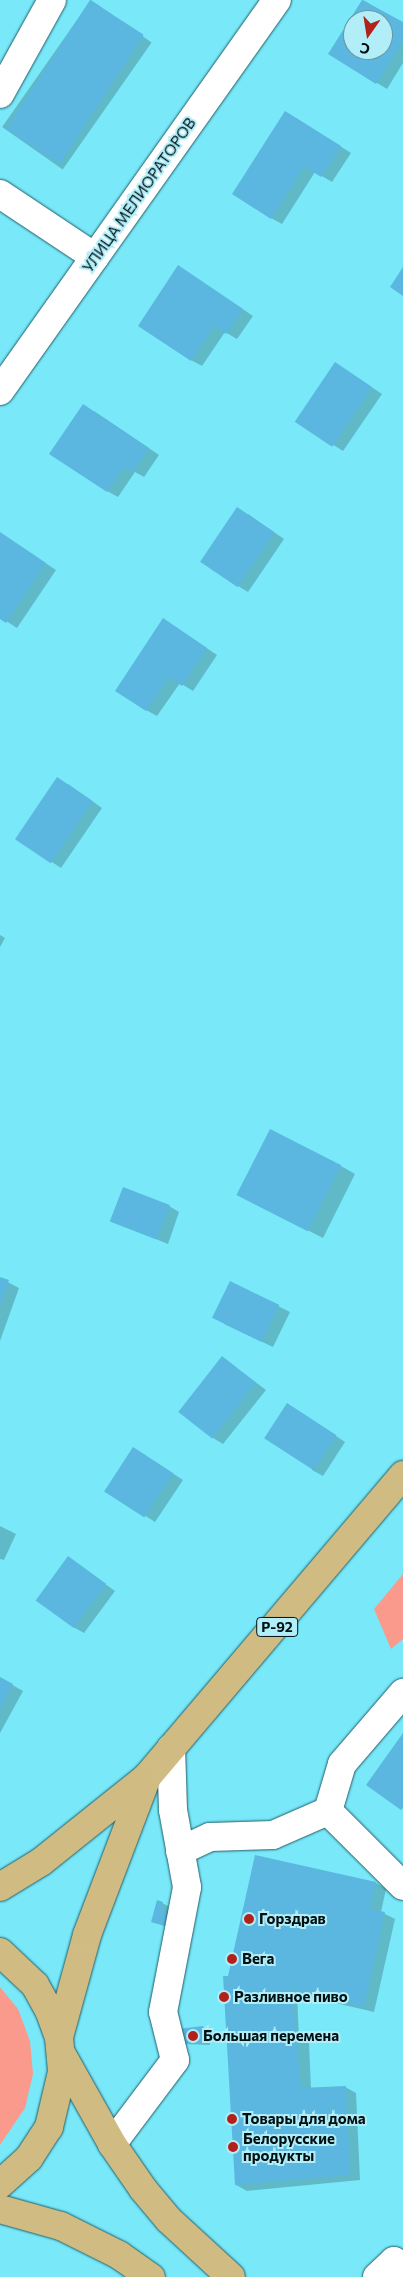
<!DOCTYPE html>
<meta charset="utf-8">
<style>
body{margin:0}
#map{position:relative;width:403px;height:2277px;overflow:hidden;background:#79e8f9;font-family:Commissioner,sans-serif}
div>[style]{position:absolute}
.green>*{inset:0;background:#f99a8c}
.shadow>*{inset:0;background:#0003;transform-origin:0 0}
.building>*{inset:0;background:#5bb7df;transform-origin:0 0}
.roads{filter:drop-shadow(0 0 1px #215e67) drop-shadow(0 0 1px #215e67)}
.minor>*{height:28px;margin:-14px;padding:0 14px;transform-origin:14px;border-radius:14px;background:#fff}
.major>*{height:28px;margin:-14px;padding:0 14px;transform-origin:14px;border-radius:14px;background:#d0bc82}
.dots>*{width:14px;height:14px;translate:-50% -50%;box-sizing:border-box;border:2px solid #b1eef8;border-radius:50%}
span{translate:-50% -50%;white-space:nowrap;text-align:center;line-height:1.15;-webkit-text-stroke:4px #b1eef8;paint-order:stroke}
.shield-label span{padding:1px 4px;background:#b1eef8;border:1px solid;border-radius:4px;-webkit-text-stroke-width:0}
.shield-label{font-size:14px;color:#001115;font-weight:700}
.street-label{font-size:15px;color:#001115}
.poi-label{font-size:15px;color:#001115;font-weight:700}
.left{translate:0 -50%;text-align:left}
.north{position:absolute;left:343px;top:10px;width:50px;height:50px;box-sizing:border-box;background:#b1eef8;border:1px solid #6a969d;border-radius:50%;rotate:193deg;font-size:14px;font-weight:700;line-height:20px;text-align:center;color:#001115}
.north::after{content:'';display:block;margin:auto;width:18px;height:22px;background:#b2221b;clip-path:polygon(50% 0,100% 100%,50% 72%,0 100%)}
</style>
<div id="map">
<div class="green">
<i style="clip-path:polygon(403px 1574px,403px 1639px,391px 1649px,374px 1609px)"></i>
<i style="clip-path:polygon(0 1987px,18px 2009px,30px 2041px,33px 2074px,25px 2108px,0 2145px)"></i>
</div>
<div class="shadow">
<i style="left:91px;top:0;width:74px;height:155px;rotate:35deg"></i>
<i style="clip-path:polygon(evenodd,363px 0,403px 23px,403px 63px,387px 89px,330px 54px,363px 0,353px 20px,383px 20px,383px 50px,353px 50px,353px 20px)"></i>
<i style="clip-path:polygon(296px 118px,351px 153px,332px 182px,315px 172px,282px 224px,271px 218px)"></i>
<i style="clip-path:polygon(189px 273px,253px 316px,237px 339px,225px 332px,202px 366px,191px 360px)"></i>
<i style="clip-path:polygon(346px 370px,382px 394px,343px 451px,297px 422px)"></i>
<i style="clip-path:polygon(94px 411px,159px 455px,144px 477px,135px 472px,118px 497px,107px 491px)"></i>
<i style="clip-path:polygon(248px 514px,284px 539px,248px 592px,238px 586px)"></i>
<i style="clip-path:polygon(0 533px,56px 570px,17px 628px,0 617px)"></i>
<i style="clip-path:polygon(174px 626px,217px 655px,193px 691px,180px 683px,157px 716px,146px 710px)"></i>
<i style="clip-path:polygon(68px 784px,102px 808px,61px 868px,17px 839px)"></i>
<i style="clip-path:polygon(0 935px,5px 938px,0 947px)"></i>
<i style="clip-path:polygon(341px 1166px,355px 1174px,323px 1238px,252px 1202px)"></i>
<i style="clip-path:polygon(169px 1206px,179px 1212px,168px 1244px,112px 1221px)"></i>
<i style="clip-path:polygon(0 1278px,19px 1288px,0 1341px)"></i>
<i style="clip-path:polygon(231px 1283px,290px 1312px,273px 1347px,224px 1324px)"></i>
<i style="clip-path:polygon(223px 1358px,266px 1390px,223px 1444px,213px 1438px)"></i>
<i style="clip-path:polygon(297px 1410px,345px 1442px,323px 1476px,312px 1470px)"></i>
<i style="clip-path:polygon(143px 1454px,183px 1480px,155px 1522px,105px 1490px)"></i>
<i style="clip-path:polygon(0 1526px,16px 1534px,4px 1560px,0 1559px)"></i>
<i style="clip-path:polygon(69px 1558px,115px 1591px,84px 1633px,73px 1627px)"></i>
<i style="clip-path:polygon(0 1678px,23px 1691px,0 1733px)"></i>
<i style="clip-path:polygon(376px 1883px,386px 1889px,381px 1912px,395px 1919px,374px 2012px,297px 1994px,299px 2037px,309px 2043px,311px 2088px,345px 2087px,356px 2093px,360px 2180px,247px 2191px,236px 2185px,236px 1980px)"></i>
<i style="clip-path:polygon(162px 1903px,168px 1906px,171px 1928px,153px 1922px)"></i>
<i style="clip-path:polygon(203px 2027px,208px 2031px,210px 2045px,184px 2044px)"></i>
</div>
<div class="building">
<i style="left:90px;top:0;width:64px;height:154px;rotate:33deg"></i>
<i style="clip-path:polygon(evenodd,362px 0,403px 22px,403px 41px,376px 84px,328px 54px,362px 0,353px 20px,383px 20px,383px 50px,353px 50px,353px 20px)"></i>
<i style="clip-path:polygon(285px 111px,341px 146px,321px 177px,304px 166px,271px 219px,232px 194px)"></i>
<i style="clip-path:polygon(178px 265px,243px 309px,226px 334px,214px 326px,191px 361px,138px 326px)"></i>
<i style="clip-path:polygon(403px 267px,403px 296px,390px 287px)"></i>
<i style="left:335px;top:362px;width:45px;height:72px;rotate:34deg"></i>
<i style="clip-path:polygon(83px 404px,149px 448px,133px 472px,124px 467px,107px 492px,49px 454px)"></i>
<i style="left:237px;top:507px;width:45px;height:66px;rotate:34deg"></i>
<i style="clip-path:polygon(0 532px,46px 563px,6px 623px,0 619px)"></i>
<i style="clip-path:polygon(163px 618px,207px 648px,182px 686px,169px 677px,146px 711px,115px 691px)"></i>
<i style="left:57px;top:777px;width:43px;height:75px;rotate:34deg"></i>
<i style="left:270px;top:1129px;width:80px;height:74px;rotate:27deg"></i>
<i style="left:123px;top:1187px;width:50px;height:37px;rotate:21deg"></i>
<i style="clip-path:polygon(0 1277px,9px 1280px,0 1305px)"></i>
<i style="left:230px;top:1281px;width:55px;height:41px;rotate:26deg"></i>
<i style="left:222px;top:1356px;width:43px;height:71px;rotate:38deg"></i>
<i style="left:287px;top:1403px;width:59px;height:42px;rotate:33deg"></i>
<i style="left:133px;top:1447px;width:48px;height:53px;rotate:33deg"></i>
<i style="left:68px;top:1556px;width:47px;height:55px;rotate:36deg"></i>
<i style="clip-path:polygon(0 1677px,13px 1684px,0 1709px)"></i>
<i style="clip-path:polygon(403px 1733px,403px 1808px,401px 1810px,366px 1785px)"></i>
<i style="clip-path:polygon(255px 1855px,376px 1882px,370px 1909px,385px 1912px,364px 2007px,292px 1990px,301px 2088px,346px 2086px,350px 2175px,235px 2185px,223px 1976px,228px 1976px)"></i>
<i style="clip-path:polygon(157px 1900px,163px 1902px,161px 1911px,169px 1913px,165px 1926px,151px 1922px)"></i>
<i style="left:203px;top:2026px;width:16px;height:23px;rotate:83deg"></i>
</div>
<div class="roads">
<div class="minor">
<i style="left:0;top:94px;width:107px;rotate:-61deg"></i>
<i style="left:0;top:194px;width:114px;rotate:33.6deg"></i>
<i style="left:0;top:391px;width:479px;rotate:-54.7deg"></i>
<i style="left:328px;top:1811px;width:49px;rotate:-73.4deg"></i>
<i style="left:342px;top:1764px;width:94px;rotate:-49.3deg"></i>
<i style="left:180px;top:1851px;width:33px;rotate:-25deg"></i>
<i style="left:210px;top:1837px;width:63px;rotate:-1.8deg"></i>
<i style="left:273px;top:1835px;width:60px;rotate:-23.6deg"></i>
<i style="left:328px;top:1811px;width:106px;rotate:45deg"></i>
<i style="left:112px;top:2144px;width:105px;rotate:-53.1deg"></i>
<i style="left:175px;top:2060px;width:49px;rotate:-104deg"></i>
<i style="left:163px;top:2012px;width:127px;rotate:-79.1deg"></i>
<i style="left:187px;top:1887px;width:78px;rotate:-100.3deg"></i>
<i style="left:173px;top:1810px;width:62px;rotate:-91.8deg"></i>
<i style="left:377px;top:2277px;width:23px;rotate:-43deg"></i>
<i style="left:394px;top:2261px;width:13px;rotate:45deg"></i>
</div>
<div class="major">
<i style="left:0;top:1887px;width:48px;rotate:-31.4deg"></i>
<i style="left:41px;top:1862px;width:136px;rotate:-38.7deg"></i>
<i style="left:147px;top:1777px;width:396px;rotate:-49.7deg"></i>
<i style="left:0;top:1952px;width:48px;rotate:43.3deg"></i>
<i style="left:35px;top:1985px;width:29px;rotate:61deg"></i>
<i style="left:49px;top:2010px;width:29px;rotate:70deg"></i>
<i style="left:59px;top:2037px;width:35px;rotate:85deg"></i>
<i style="left:62px;top:2072px;width:57px;rotate:103.3deg"></i>
<i style="left:49px;top:2127px;width:37px;rotate:123deg"></i>
<i style="left:29px;top:2158px;width:39px;rotate:138deg"></i>
<i style="left:59px;top:2037px;width:106px;rotate:-74.6deg"></i>
<i style="left:87px;top:1935px;width:169px;rotate:-69.2deg"></i>
<i style="left:61px;top:2053px;width:104px;rotate:60.7deg"></i>
<i style="left:112px;top:2144px;width:55px;rotate:55.4deg"></i>
<i style="left:143px;top:2189px;width:40px;rotate:50deg"></i>
<i style="left:169px;top:2220px;width:84px;rotate:42.6deg"></i>
<i style="left:0;top:2209px;width:63px;rotate:15.6deg"></i>
<i style="left:61px;top:2226px;width:65px;rotate:26.6deg"></i>
<i style="left:119px;top:2255px;width:39px;rotate:35deg"></i>
</div>
</div>
<div class="dots">
<i style="left:249px;top:1919px;background:#b2221b"></i>
<i style="left:232px;top:1959px;background:#b2221b"></i>
<i style="left:224px;top:1997px;background:#b2221b"></i>
<i style="left:193px;top:2036px;background:#b2221b"></i>
<i style="left:232px;top:2119px;background:#b2221b"></i>
<i style="left:233px;top:2147px;background:#b2221b"></i>
</div>
<div class="shield-label">
<span style="left:277px;top:1627px">Р-92</span>
</div>
<div class="street-label">
<span style="left:139px;top:195px;rotate:-55deg">УЛИЦА МЕЛИОРАТОРОВ</span>
</div>
<div class="poi-label">
<span class="left" style="left:259px;top:1919px">Горздрав</span>
<span class="left" style="left:242px;top:1959px">Вега</span>
<span class="left" style="left:234px;top:1997px">Разливное пиво</span>
<span class="left" style="left:203px;top:2036px">Большая перемена</span>
<span class="left" style="left:242px;top:2119px">Товары для дома</span>
<span class="left" style="left:243px;top:2147px">Белорусские<br>продукты</span>
</div>
<div class="north">С</div>
</div>
